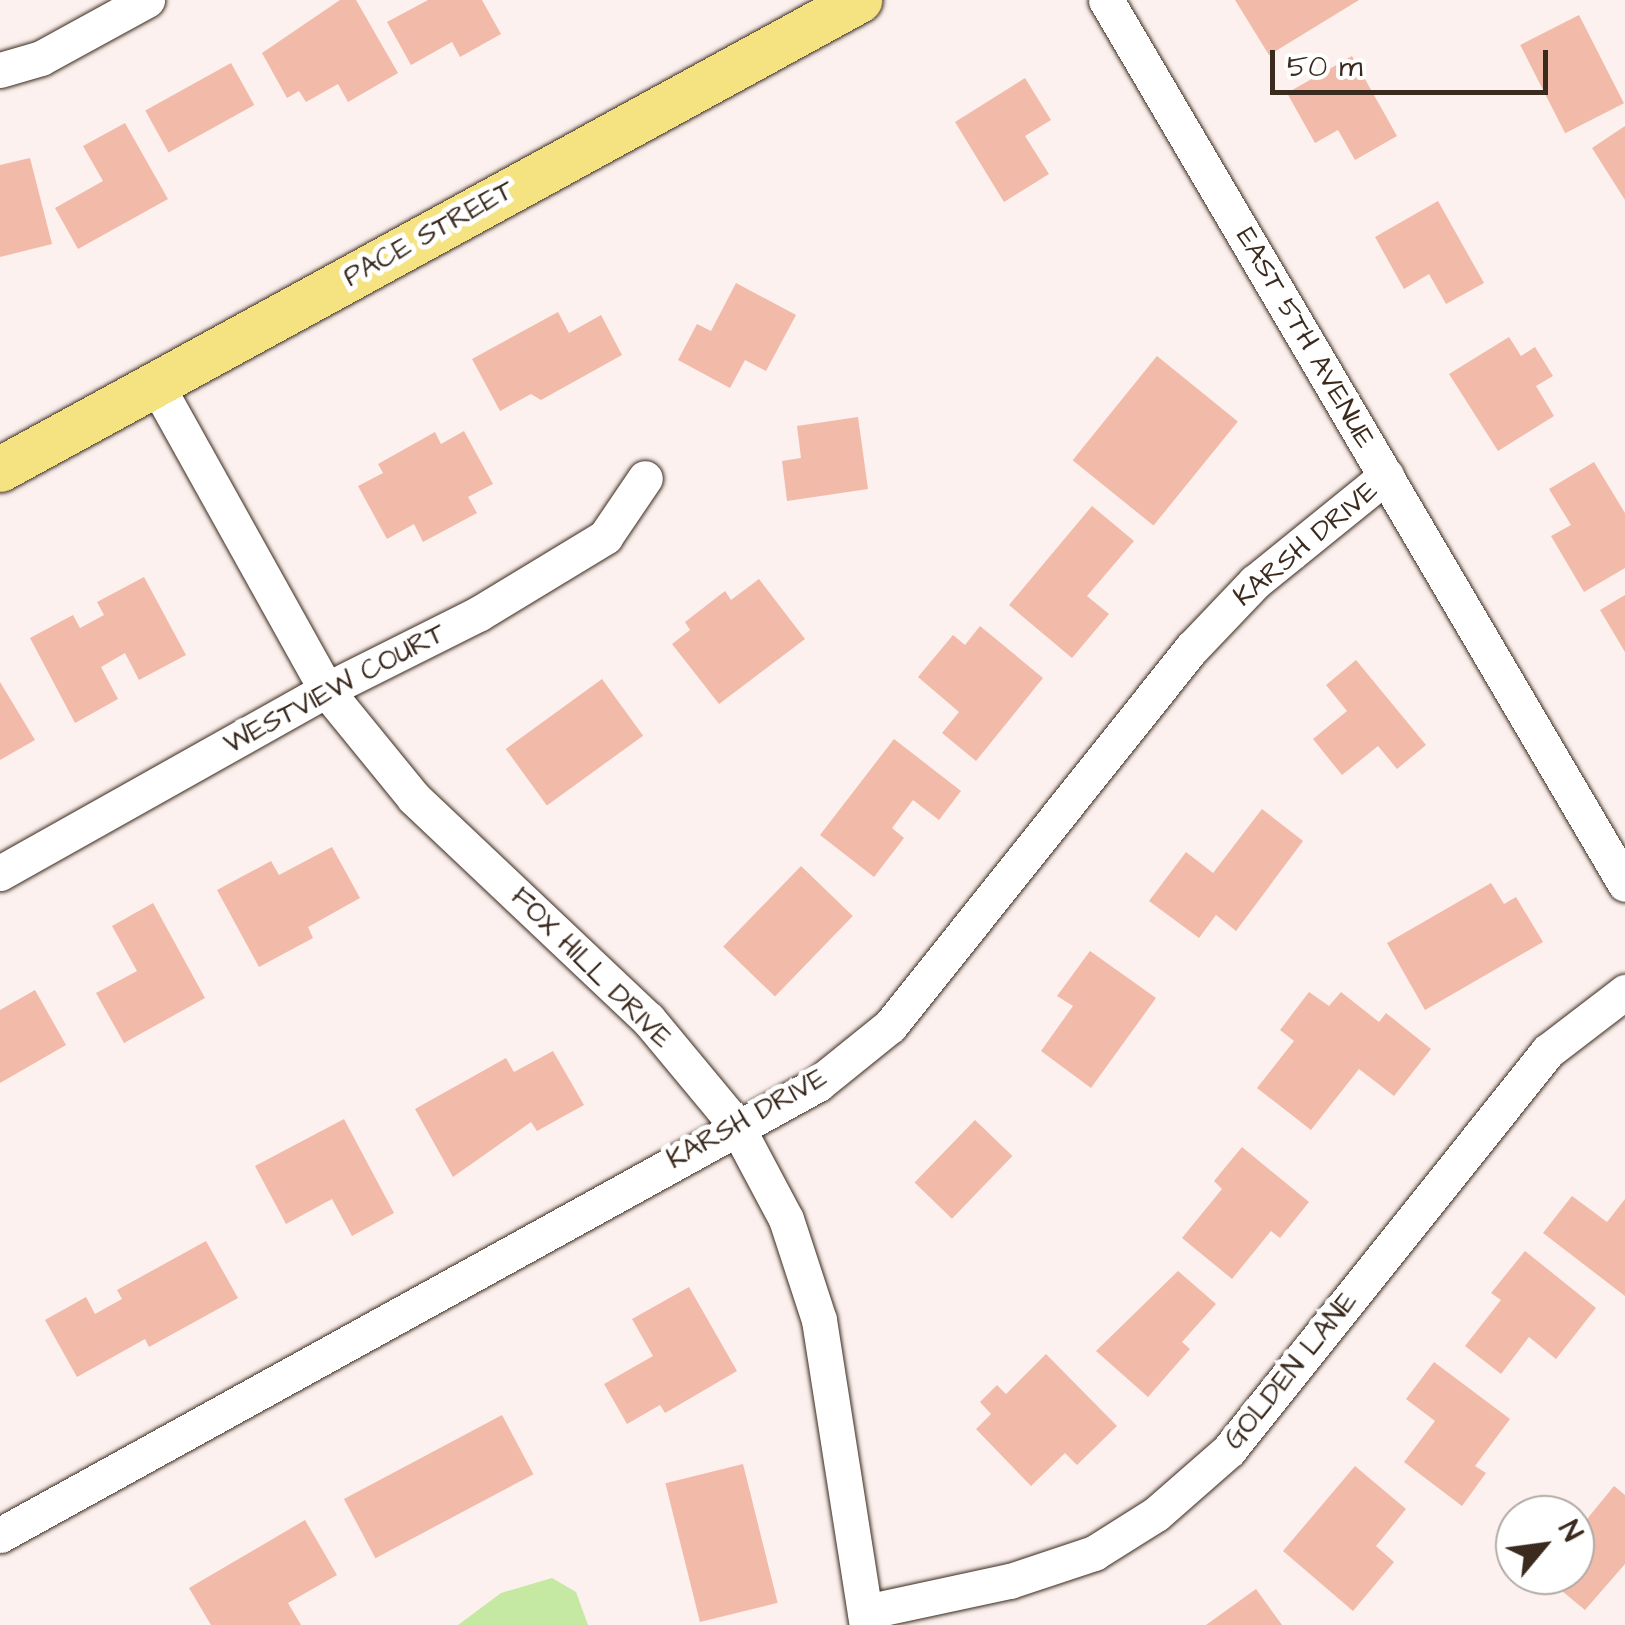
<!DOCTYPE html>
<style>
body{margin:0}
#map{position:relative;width:1625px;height:1625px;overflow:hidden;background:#fcf1ee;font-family:"Architects Daughter",sans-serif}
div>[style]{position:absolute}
.green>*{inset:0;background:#c5e9a2}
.building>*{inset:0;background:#f2baa8;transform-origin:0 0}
.roads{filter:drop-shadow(0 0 2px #3b2a1e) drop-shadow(0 0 2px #3b2a1e)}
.minor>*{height:35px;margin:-17.5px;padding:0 17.5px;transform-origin:17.5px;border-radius:17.5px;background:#fff}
.major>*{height:45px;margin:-22.5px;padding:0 22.5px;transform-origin:22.5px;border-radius:22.5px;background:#f5e382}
span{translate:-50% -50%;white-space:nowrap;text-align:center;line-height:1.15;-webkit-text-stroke:10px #fff;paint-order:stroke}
.street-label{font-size:28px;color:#3b2a1e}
.north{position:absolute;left:1495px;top:1495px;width:100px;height:100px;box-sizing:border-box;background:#fff;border:2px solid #b1aaa5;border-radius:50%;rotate:61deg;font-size:28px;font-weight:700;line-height:40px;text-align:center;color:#3b2a1e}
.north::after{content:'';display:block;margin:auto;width:35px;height:45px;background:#3b2a1e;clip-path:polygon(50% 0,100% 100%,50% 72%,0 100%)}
.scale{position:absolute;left:1270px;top:50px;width:278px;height:45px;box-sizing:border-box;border:5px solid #3b2a1e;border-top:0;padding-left:12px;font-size:30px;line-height:35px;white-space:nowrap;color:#3b2a1e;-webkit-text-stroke:8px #fff;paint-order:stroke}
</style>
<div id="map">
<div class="green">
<i style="clip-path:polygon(552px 1578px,576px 1592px,588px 1625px,458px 1625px,501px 1593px)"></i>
</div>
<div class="building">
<i style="clip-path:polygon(340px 0,356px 0,398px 73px,348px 102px,338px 84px,306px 102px,299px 91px,287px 98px,262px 53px)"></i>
<i style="clip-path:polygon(428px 0,482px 0,501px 34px,460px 57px,452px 42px,411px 65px,387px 22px)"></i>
<i style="clip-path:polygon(1235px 0,1359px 0,1269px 55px)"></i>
<i style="left:1579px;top:15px;width:99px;height:66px;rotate:63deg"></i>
<i style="clip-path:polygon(1352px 56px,1397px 136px,1355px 160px,1338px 130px,1315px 143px,1287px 93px)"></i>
<i style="left:231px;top:63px;width:48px;height:98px;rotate:61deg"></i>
<i style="clip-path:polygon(1025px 78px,1051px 120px,1025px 136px,1049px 174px,1004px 202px,955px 122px)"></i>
<i style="clip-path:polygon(125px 123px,168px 199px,78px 249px,55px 208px,103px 181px,83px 146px)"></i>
<i style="clip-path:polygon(1625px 126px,1625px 200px,1592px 148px)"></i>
<i style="clip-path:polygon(30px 158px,52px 244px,0 257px,0 165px)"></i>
<i style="clip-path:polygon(1438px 201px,1484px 283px,1446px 304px,1429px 274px,1404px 289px,1375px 237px)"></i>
<i style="clip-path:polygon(736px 283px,796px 315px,766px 371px,745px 360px,730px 388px,678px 360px,697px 324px,711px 331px)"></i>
<i style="clip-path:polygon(558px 312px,569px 333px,601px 315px,622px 355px,541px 400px,531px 394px,500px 411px,472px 359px)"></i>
<i style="clip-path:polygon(1509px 337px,1521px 356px,1535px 347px,1553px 376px,1536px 386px,1554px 416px,1498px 451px,1449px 374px)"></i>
<i style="left:1157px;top:356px;width:104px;height:134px;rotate:39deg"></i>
<i style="clip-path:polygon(858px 417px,868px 489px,787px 501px,782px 461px,801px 458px,797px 426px)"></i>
<i style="clip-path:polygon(464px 431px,493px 484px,468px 497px,477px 513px,423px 542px,414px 524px,387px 539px,358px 486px,383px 473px,378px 464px,435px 432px,441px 444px)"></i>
<i style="clip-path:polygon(1594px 462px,1625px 513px,1625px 568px,1584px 592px,1551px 536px,1571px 525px,1549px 489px)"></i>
<i style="clip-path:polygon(1092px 506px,1134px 541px,1087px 596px,1109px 614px,1072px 658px,1009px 605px)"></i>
<i style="clip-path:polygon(144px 577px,186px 655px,139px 680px,125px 653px,101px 667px,118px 699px,75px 723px,30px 638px,73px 615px,80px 628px,104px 615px,97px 602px)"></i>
<i style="clip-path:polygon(759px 579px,805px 639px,719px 704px,672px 644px,690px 630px,685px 622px,725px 591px,731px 600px)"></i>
<i style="clip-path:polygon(1625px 595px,1625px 652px,1600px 610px)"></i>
<i style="clip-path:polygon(980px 626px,1043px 678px,976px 761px,942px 733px,959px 712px,918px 677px,953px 635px,965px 645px)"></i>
<i style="clip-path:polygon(1356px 660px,1426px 745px,1397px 769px,1378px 746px,1342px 775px,1313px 739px,1347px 711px,1326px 685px)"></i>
<i style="left:602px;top:679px;width:70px;height:119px;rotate:54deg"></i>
<i style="clip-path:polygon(0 682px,35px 740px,0 760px)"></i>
<i style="clip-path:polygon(894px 739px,961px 791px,939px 820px,913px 800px,892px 828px,904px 838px,874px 877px,820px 835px)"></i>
<i style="clip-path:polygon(1262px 809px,1303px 841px,1236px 931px,1216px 915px,1199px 938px,1149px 901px,1186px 852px,1213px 873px)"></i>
<i style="clip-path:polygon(332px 847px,360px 898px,308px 927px,313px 938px,259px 967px,217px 890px,271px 861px,279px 875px)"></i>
<i style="left:801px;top:866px;width:72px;height:112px;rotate:44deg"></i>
<i style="clip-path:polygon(1491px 883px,1504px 904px,1516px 897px,1543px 942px,1425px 1010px,1387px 943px)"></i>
<i style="clip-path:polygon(153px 903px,205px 998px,124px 1043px,96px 993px,137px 971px,112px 926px)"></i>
<i style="clip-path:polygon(1090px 951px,1156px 998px,1091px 1088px,1041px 1051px,1073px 1006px,1057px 996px)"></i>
<i style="clip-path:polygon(35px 990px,66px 1045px,0 1083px,0 1010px)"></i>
<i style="clip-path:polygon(1309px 992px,1329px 1006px,1341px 992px,1379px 1022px,1386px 1013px,1431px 1049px,1394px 1096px,1359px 1069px,1311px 1130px,1257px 1088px,1294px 1041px,1280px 1030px)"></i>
<i style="clip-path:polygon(553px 1051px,584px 1105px,537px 1131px,531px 1122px,453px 1177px,415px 1109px,506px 1058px,514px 1072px)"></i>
<i style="clip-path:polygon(344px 1119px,394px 1213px,352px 1236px,332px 1199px,286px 1224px,255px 1166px)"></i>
<i style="left:975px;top:1120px;width:52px;height:87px;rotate:44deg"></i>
<i style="clip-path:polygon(1242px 1147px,1309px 1202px,1280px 1238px,1271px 1231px,1232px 1279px,1182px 1238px,1222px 1189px,1214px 1181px)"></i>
<i style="clip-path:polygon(1572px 1196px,1607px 1222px,1625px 1199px,1625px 1296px,1543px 1233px)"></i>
<i style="clip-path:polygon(206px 1241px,238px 1298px,149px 1347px,145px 1339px,77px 1377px,45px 1320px,86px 1297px,95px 1314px,122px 1299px,117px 1290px)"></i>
<i style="clip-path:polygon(1525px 1251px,1596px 1308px,1556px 1359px,1529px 1337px,1501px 1374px,1465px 1346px,1501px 1300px,1491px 1293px)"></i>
<i style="clip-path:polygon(1178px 1271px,1216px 1304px,1182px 1342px,1190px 1349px,1148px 1397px,1096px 1351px)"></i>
<i style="clip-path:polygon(689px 1287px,737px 1371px,665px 1413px,660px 1405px,627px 1424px,604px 1384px,653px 1356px,632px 1319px)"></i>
<i style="clip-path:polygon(1046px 1354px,1117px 1426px,1077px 1465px,1065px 1453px,1031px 1486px,976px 1429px,991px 1414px,980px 1402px,997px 1385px,1006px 1394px)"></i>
<i style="clip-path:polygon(1434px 1362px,1510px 1419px,1475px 1466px,1486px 1473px,1462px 1506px,1404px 1462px,1435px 1421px,1406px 1399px)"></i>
<i style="left:502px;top:1415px;width:67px;height:179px;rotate:62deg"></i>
<i style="left:743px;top:1464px;width:143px;height:80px;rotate:76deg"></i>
<i style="clip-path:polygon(1355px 1466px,1406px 1509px,1376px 1546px,1394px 1562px,1353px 1611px,1283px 1551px)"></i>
<i style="clip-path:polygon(1614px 1486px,1625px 1495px,1625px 1564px,1585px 1610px,1551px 1582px,1575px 1575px,1575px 1516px,1587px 1519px)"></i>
<i style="clip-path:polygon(305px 1520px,337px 1575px,288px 1603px,301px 1625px,211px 1625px,189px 1588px)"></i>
<i style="clip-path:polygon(1256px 1589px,1282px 1625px,1206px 1625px)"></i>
</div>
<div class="roads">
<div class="minor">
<i style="left:1106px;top:0;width:1025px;rotate:59.58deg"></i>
<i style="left:0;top:70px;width:43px;rotate:-16.3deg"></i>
<i style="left:41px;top:58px;width:121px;rotate:-28.7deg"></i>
<i style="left:156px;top:384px;width:350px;rotate:60.9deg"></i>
<i style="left:326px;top:690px;width:139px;rotate:50.8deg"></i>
<i style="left:414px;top:798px;width:322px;rotate:43.4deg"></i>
<i style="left:648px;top:1019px;width:138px;rotate:50.3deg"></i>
<i style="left:736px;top:1125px;width:106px;rotate:62deg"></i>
<i style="left:786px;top:1219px;width:106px;rotate:71.9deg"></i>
<i style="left:819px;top:1320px;width:309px;rotate:81.1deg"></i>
<i style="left:0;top:873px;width:374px;rotate:-29.3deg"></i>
<i style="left:326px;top:690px;width:170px;rotate:-26.6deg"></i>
<i style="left:478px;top:614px;width:149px;rotate:-31.2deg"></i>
<i style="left:605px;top:537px;width:71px;rotate:-55.9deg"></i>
<i style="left:0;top:1535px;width:934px;rotate:-28.87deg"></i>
<i style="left:818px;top:1084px;width:92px;rotate:-38.9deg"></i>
<i style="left:890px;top:1026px;width:485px;rotate:-51.4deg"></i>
<i style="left:1193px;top:647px;width:90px;rotate:-46.4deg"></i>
<i style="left:1255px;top:582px;width:169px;rotate:-39deg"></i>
<i style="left:865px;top:1612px;width:148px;rotate:-12.1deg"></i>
<i style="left:1010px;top:1581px;width:89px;rotate:-18.4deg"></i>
<i style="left:1094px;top:1553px;width:73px;rotate:-32.2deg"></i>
<i style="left:1156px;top:1514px;width:97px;rotate:-41.2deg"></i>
<i style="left:1229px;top:1450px;width:511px;rotate:-51.36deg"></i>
<i style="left:1548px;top:1051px;width:97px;rotate:-37.5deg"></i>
</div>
<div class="major">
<i style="left:0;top:469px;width:979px;rotate:-28.63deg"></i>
</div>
</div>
<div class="street-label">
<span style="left:429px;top:234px;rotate:-29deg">PACE STREET</span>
<span style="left:1305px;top:338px;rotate:60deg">EAST 5TH AVENUE</span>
<span style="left:1306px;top:544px;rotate:-40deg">KARSH DRIVE</span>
<span style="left:335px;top:689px;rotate:-28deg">WESTVIEW COURT</span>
<span style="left:591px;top:968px;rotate:45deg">FOX HILL DRIVE</span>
<span style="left:747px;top:1119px;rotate:-29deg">KARSH DRIVE</span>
<span style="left:1291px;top:1371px;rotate:-51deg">GOLDEN LANE</span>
</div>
<div class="north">N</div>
<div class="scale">50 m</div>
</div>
